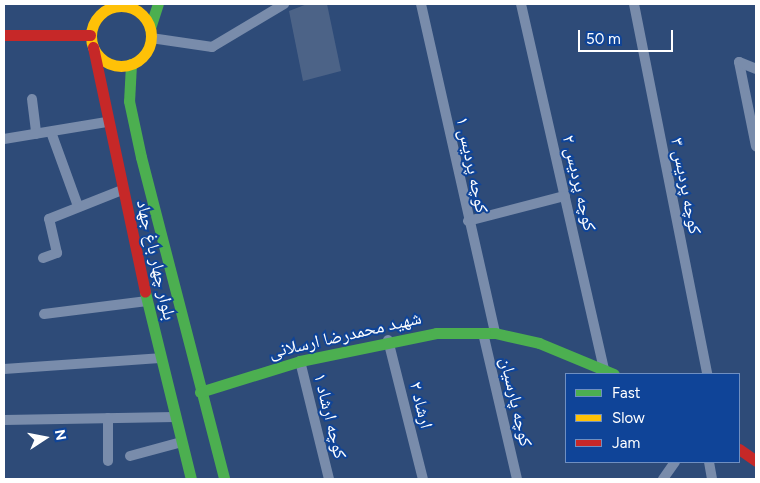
<!DOCTYPE html>
<meta charset="utf-8">
<style>
body{margin:0}
#map{position:relative;width:760px;height:483px;overflow:hidden;background:#2e4b78;font-family:Figtree,"Noto Naskh Arabic",sans-serif}
div>[style]{position:absolute}
.building>*{inset:0;background:#4c6387}
.street>*{height:10px;margin:-5px;padding:0 5px;transform-origin:5px;border-radius:5px;background:#798cab}
.fast>*{height:11px;margin:-5.5px;padding:0 5.5px;transform-origin:5.5px;border-radius:5.5px;background:#4caf50}
.slow>*{height:11px;margin:-5.5px;padding:0 5.5px;transform-origin:5.5px;border-radius:5.5px;background:#ffc107}
.slow>.ring{margin:-5.5px;padding:0;box-sizing:content-box;background:none;border:11px solid #ffc107;border-radius:50%}
.jam>*{height:11px;margin:-5.5px;padding:0 5.5px;transform-origin:5.5px;border-radius:5.5px;background:#c62828}
span{translate:-50% -50%;white-space:nowrap;text-align:center;line-height:1.15;-webkit-text-stroke:4px #0f4498;paint-order:stroke}
.street-label{font-size:18px;color:#fff}
.frame{position:absolute;inset:0;border:5px solid #fff;pointer-events:none}
.legend{position:absolute;left:565px;top:373px;width:175px;height:90px;box-sizing:border-box;background:#0f4498;border:1px solid #6f8fc1;margin:0;padding:6px 9px;list-style:none;font-size:15px;color:#fff}
.legend li{display:flex;align-items:center;gap:10px;height:25px}
.legend b{width:25px;border:1px solid #6f8fc1}
.north{position:absolute;left:20px;top:413px;width:50px;height:50px;-webkit-text-stroke:4px #0f4498;paint-order:stroke;rotate:79deg;font-size:14px;font-weight:700;line-height:20px;text-align:center;color:#fff}
.north::after{content:'';display:block;margin:auto;width:18px;height:22px;background:#fff;clip-path:polygon(50% 0,100% 100%,50% 72%,0 100%)}
.scale{position:absolute;left:578px;top:30px;width:95px;height:22px;box-sizing:border-box;border:2px solid #fff;border-top:0;padding-left:6px;font-size:15px;line-height:18px;white-space:nowrap;color:#fff;-webkit-text-stroke:4px #0f4498;paint-order:stroke}
</style>
<div id="map">
<div class="building">
<i style="clip-path:polygon(307px 4px,327px 4px,341px 71px,303px 81px,289px 11px)"></i>
</div>
<div class="street">
<i style="left:421px;top:4px;width:337px;rotate:77.3deg"></i>
<i style="left:521px;top:4px;width:374px;rotate:77.2deg"></i>
<i style="left:634px;top:4px;width:377px;rotate:78.8deg"></i>
<i style="left:151px;top:38px;width:62px;rotate:8.4deg"></i>
<i style="left:212px;top:47px;width:84px;rotate:-30.8deg"></i>
<i style="left:739px;top:62px;width:86px;rotate:78.6deg"></i>
<i style="left:739px;top:62px;width:18px;rotate:22deg"></i>
<i style="left:32px;top:99px;width:35px;rotate:83deg"></i>
<i style="left:51px;top:132px;width:79px;rotate:70deg"></i>
<i style="left:4px;top:139px;width:104px;rotate:-9.4deg"></i>
<i style="left:468px;top:221px;width:100px;rotate:-14.5deg"></i>
<i style="left:43px;top:258px;width:15px;rotate:-20deg"></i>
<i style="left:57px;top:253px;width:35px;rotate:-103deg"></i>
<i style="left:49px;top:219px;width:79px;rotate:-21.7deg"></i>
<i style="left:44px;top:314px;width:104px;rotate:-7.2deg"></i>
<i style="left:483px;top:333px;width:150px;rotate:76.9deg"></i>
<i style="left:388px;top:340px;width:143px;rotate:75.9deg"></i>
<i style="left:300px;top:361px;width:122px;rotate:76.2deg"></i>
<i style="left:4px;top:369px;width:156px;rotate:-4deg"></i>
<i style="left:4px;top:420px;width:171px;rotate:-1deg"></i>
<i style="left:130px;top:456px;width:54px;rotate:-15.1deg"></i>
<i style="left:108px;top:461px;width:43px;rotate:-90deg"></i>
<i style="left:709px;top:462px;width:17px;rotate:80deg"></i>
<i style="left:663px;top:479px;width:21px;rotate:-55deg"></i>
</div>
<div class="fast">
<i style="left:150px;top:28px;width:25px;rotate:-72deg"></i>
<i style="left:131px;top:64px;width:37px;rotate:93deg"></i>
<i style="left:129px;top:101px;width:57px;rotate:77.9deg"></i>
<i style="left:141px;top:157px;width:333px;rotate:75.5deg"></i>
<i style="left:145px;top:292px;width:193px;rotate:76.2deg"></i>
<i style="left:200px;top:392px;width:105px;rotate:-17.2deg"></i>
<i style="left:300px;top:361px;width:139px;rotate:-11.6deg"></i>
<i style="left:436px;top:333px;width:59px"></i>
<i style="left:495px;top:333px;width:45px;rotate:12.8deg"></i>
<i style="left:539px;top:343px;width:81px;rotate:22.5deg"></i>
</div>
<div class="slow">
<i class="ring" style="left:91px;top:6px;width:49px;height:49px"></i>
</div>
<div class="jam">
<i style="left:4px;top:35px;width:86px"></i>
<i style="left:93px;top:47px;width:250px;rotate:78deg"></i>
<i style="left:739px;top:449px;width:21px;rotate:35deg"></i>
</div>
<div class="street-label">
<span style="left:472px;top:165px;rotate:78deg">کوچه پردیس ۱</span>
<span style="left:579px;top:183px;rotate:77deg">کوچه پردیس ۲</span>
<span style="left:686px;top:186px;rotate:79deg">کوچه پردیس ۳</span>
<span style="left:156px;top:260px;rotate:77deg">بلوار چهار باغ جهاد</span>
<span style="left:345px;top:335px;rotate:-13deg">شهید محمدرضا ارسلانی</span>
<span style="left:516px;top:402px;rotate:77deg">کوچه پارسیان</span>
<span style="left:421px;top:405px;rotate:76deg">ارشاد ۲</span>
<span style="left:330px;top:416px;rotate:76deg">کوچه ارشاد ۱</span>
</div>
<div class="frame"></div>
<ul class="legend">
<li><b style="height:6px;background:#4caf50"></b>Fast</li>
<li><b style="height:6px;background:#ffc107"></b>Slow</li>
<li><b style="height:6px;background:#c62828"></b>Jam</li>
</ul>
<div class="north">N</div>
<div class="scale">50 m</div>
</div>
